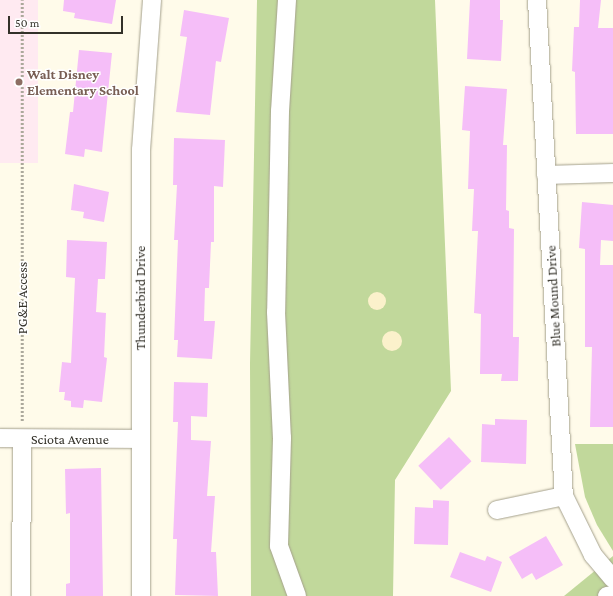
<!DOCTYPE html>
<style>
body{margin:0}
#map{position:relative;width:613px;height:596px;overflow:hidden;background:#fffbea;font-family:"Crimson Pro",serif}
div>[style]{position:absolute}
.education>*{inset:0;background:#ffeaf1;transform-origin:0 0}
.green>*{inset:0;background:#c1d89b}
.sand>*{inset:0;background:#fbf1cb}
.round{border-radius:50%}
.building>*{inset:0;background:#f5bef8;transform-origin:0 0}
.path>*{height:2.5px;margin-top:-1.25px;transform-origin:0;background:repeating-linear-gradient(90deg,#aca99c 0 2px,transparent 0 4px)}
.roads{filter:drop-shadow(0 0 1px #a5a18d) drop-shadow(0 0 1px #a5a18d)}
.minor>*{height:18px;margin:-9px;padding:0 9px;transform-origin:9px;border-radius:9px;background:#fff}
.dots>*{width:11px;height:11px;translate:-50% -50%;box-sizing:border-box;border:2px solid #fff;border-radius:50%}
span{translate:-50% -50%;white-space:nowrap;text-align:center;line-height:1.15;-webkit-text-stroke:3px #fff;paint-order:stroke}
.education-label{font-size:14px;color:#785e54;font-weight:700}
.left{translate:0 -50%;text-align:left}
.street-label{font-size:14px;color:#333129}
.scale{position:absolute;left:8px;top:16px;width:115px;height:18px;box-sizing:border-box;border:2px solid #333129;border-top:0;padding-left:5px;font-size:12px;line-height:14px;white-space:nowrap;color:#333129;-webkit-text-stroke:3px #fff;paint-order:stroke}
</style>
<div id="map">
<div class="education">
<i style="left:0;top:0;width:38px;height:163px"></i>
</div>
<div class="green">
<i style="clip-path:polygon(257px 0,435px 0,451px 391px,395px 480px,393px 596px,251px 596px,250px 364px)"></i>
<i style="clip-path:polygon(575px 444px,613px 444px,613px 551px,597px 525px,585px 497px)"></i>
<i style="clip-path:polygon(613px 556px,613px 596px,564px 596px)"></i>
</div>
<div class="sand">
<i class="round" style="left:368px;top:292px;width:18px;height:18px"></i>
<i class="round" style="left:382px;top:331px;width:20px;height:20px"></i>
</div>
<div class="building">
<i style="clip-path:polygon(64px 0,116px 0,112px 24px,74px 18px,75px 13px,63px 11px)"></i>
<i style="clip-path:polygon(470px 0,500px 0,500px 20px,503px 20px,501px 61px,467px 59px)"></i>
<i style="clip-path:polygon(580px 0,601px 0,598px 28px,613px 28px,613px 134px,576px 134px,575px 72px,572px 71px,574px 27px,579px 27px)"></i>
<i style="clip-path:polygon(184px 10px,229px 18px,221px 62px,216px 61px,210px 115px,176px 112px,187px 37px,180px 36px)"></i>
<i style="clip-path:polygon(79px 50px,112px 53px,102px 152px,85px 149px,84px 157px,65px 154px,70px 112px,73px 112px)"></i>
<i style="clip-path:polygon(465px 86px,507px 89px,503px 145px,507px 145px,506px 210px,509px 211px,509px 228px,514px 229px,513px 337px,519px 337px,518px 381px,501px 381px,502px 374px,480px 374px,481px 314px,474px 313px,478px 231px,472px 231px,474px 189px,468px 189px,470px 131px,462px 130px)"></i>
<i style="clip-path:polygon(174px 138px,225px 140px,223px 187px,214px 186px,214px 242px,211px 242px,209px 288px,205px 288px,204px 321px,215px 321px,212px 359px,177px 357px,178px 340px,174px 340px,178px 240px,174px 240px,177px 185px,173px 185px)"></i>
<i style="clip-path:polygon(74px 184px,109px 192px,104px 222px,83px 218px,84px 212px,71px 210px)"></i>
<i style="clip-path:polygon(582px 202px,613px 205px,613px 241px,601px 240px,600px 265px,613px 265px,613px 427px,590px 427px,592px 347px,585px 347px,585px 249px,579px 248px)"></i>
<i style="clip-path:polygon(67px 240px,107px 242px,105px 279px,98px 279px,96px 312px,106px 313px,104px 357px,107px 358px,102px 402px,84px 400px,83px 408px,71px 407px,71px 401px,64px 400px,65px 392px,59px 392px,62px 362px,71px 363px,75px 278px,66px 277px)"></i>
<i style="clip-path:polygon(174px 382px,208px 383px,207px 417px,191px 416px,191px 440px,211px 441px,207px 496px,215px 496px,211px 552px,216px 552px,218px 596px,175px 595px,177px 539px,173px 539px,178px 422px,173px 422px)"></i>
<i style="clip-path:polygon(495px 419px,527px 420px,526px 464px,481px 462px,482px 424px,495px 425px)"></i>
<i style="left:449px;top:437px;width:33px;height:42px;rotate:47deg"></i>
<i style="clip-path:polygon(101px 468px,103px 596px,66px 596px,66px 584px,70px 583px,70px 513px,66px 514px,65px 469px)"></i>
<i style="clip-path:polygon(433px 500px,449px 501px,448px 545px,414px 544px,415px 507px,433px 508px)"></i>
<i style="clip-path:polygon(546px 536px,563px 565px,536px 580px,532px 573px,522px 579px,509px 557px)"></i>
<i style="clip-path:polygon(460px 552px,485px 561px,487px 556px,502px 562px,491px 592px,450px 577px)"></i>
</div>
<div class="path">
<i style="left:22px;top:421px;width:421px;rotate:-90deg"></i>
</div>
<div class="roads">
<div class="minor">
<i style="left:287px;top:0;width:111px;rotate:93.6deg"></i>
<i style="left:280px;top:111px;width:201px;rotate:91.1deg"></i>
<i style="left:276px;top:312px;width:126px;rotate:87.3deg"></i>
<i style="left:282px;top:438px;width:108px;rotate:91.6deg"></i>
<i style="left:279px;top:546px;width:53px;rotate:70.2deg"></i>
<i style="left:537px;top:0;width:497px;rotate:86.9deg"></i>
<i style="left:564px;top:496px;width:66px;rotate:63.8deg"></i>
<i style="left:593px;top:555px;width:31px;rotate:50deg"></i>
<i style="left:546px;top:175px;width:67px;rotate:-1.7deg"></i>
<i style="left:0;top:438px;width:139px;rotate:0.4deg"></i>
<i style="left:497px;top:510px;width:68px;rotate:-11.8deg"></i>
<i style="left:21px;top:596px;width:157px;rotate:-89.6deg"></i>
<i style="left:141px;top:596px;width:446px;rotate:-90deg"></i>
<i style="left:141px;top:150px;width:150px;rotate:-85.8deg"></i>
<i style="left:607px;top:596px;width:6px;rotate:-9deg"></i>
</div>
</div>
<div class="dots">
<i style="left:19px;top:82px;background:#8d6e63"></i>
</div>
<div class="education-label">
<span class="left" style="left:27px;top:82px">Walt Disney<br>Elementary School</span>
</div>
<div class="street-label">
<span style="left:553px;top:296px;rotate:-93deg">Blue Mound Drive</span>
<span style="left:22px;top:298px;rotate:-90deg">PG&amp;E Access</span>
<span style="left:140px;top:298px;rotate:-90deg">Thunderbird Drive</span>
<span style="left:70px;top:439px">Sciota Avenue</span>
</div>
<div class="scale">50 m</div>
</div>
